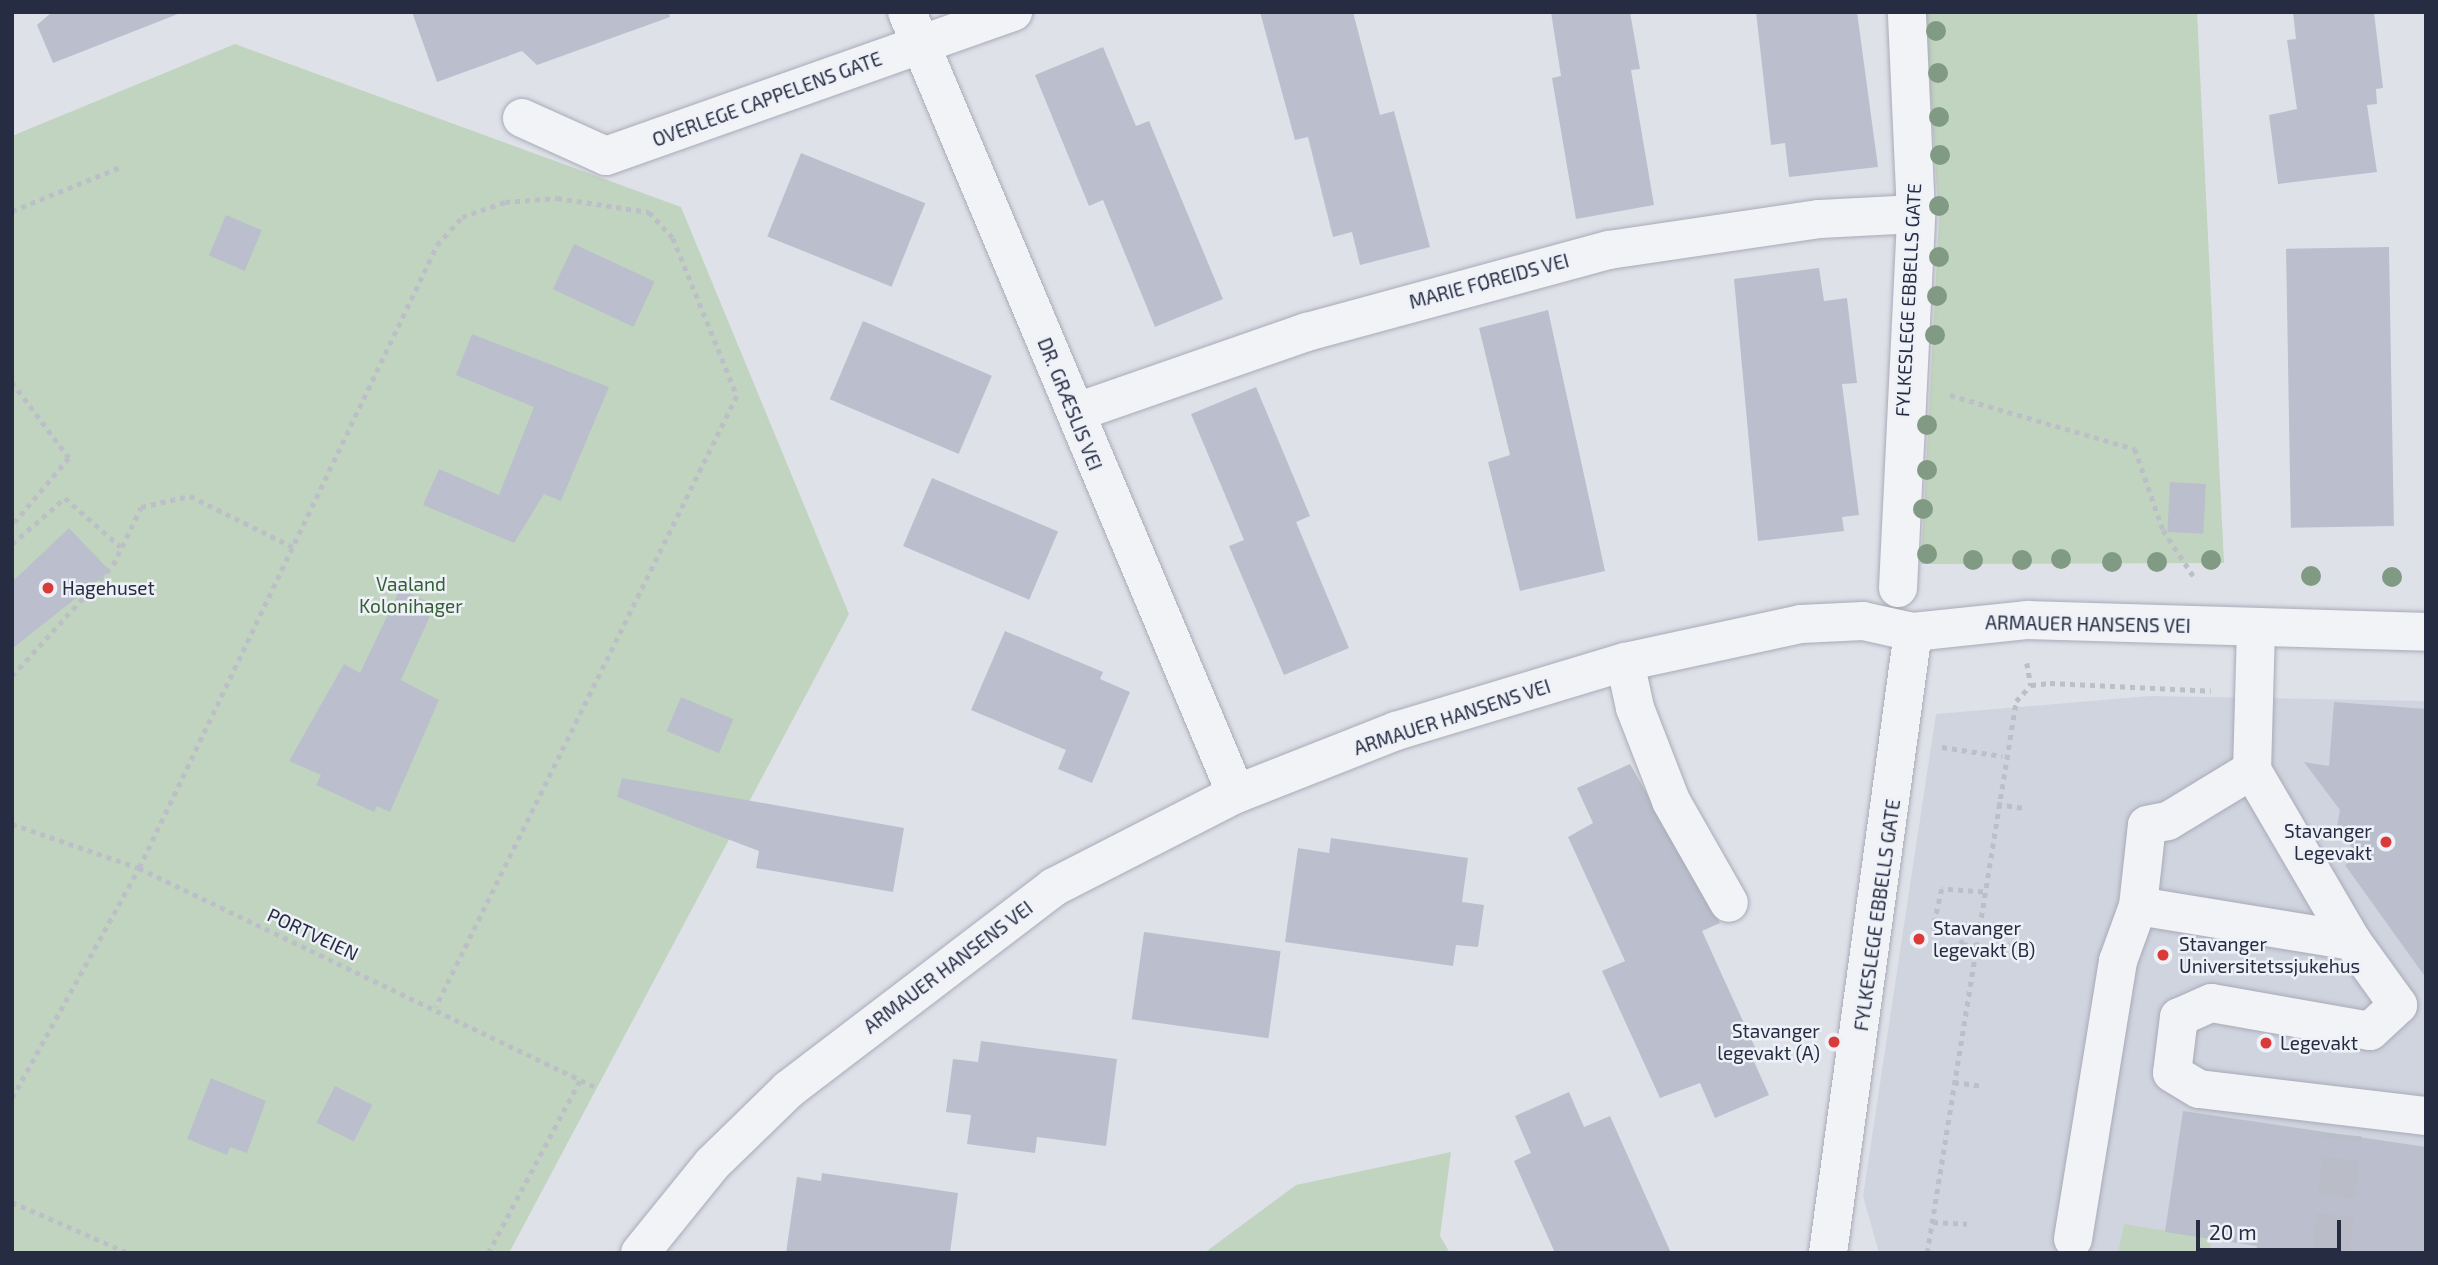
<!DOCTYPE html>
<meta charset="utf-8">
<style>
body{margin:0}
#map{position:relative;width:2438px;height:1265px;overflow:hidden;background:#dfe1e9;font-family:"Exo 2",sans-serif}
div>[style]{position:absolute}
.built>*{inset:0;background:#d0d4df}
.green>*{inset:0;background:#c1d4bf}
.building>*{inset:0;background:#bbbfcd;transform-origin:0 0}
.minor-tunnel>*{height:38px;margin-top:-19px;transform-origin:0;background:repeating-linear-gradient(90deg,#babdc8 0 38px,transparent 0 57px)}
.path>*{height:4.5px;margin-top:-2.25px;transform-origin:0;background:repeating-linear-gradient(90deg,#bdbfc8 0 5px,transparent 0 10px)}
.roads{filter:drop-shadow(0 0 2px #a8abb7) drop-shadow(0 0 2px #a8abb7)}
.minor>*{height:38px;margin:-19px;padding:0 19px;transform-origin:19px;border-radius:19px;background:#f2f3f7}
.trees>*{width:20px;height:20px;margin:-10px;border-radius:50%;background:#819a84}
.dots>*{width:19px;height:19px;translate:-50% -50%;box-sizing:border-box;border:4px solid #eef1f7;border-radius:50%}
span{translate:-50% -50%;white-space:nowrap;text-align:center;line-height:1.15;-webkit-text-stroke:5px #eef1f7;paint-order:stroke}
.street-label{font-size:19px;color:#262c42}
.park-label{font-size:19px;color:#345f32}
.poi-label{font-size:19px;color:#262c42}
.left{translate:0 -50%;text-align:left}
.right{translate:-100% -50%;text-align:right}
.frame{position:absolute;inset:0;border:14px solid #262c42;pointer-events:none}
.scale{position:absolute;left:2196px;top:1220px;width:145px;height:32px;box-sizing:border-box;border:4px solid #262c42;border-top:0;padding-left:9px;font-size:21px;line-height:24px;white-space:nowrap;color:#262c42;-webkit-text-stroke:5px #eef1f7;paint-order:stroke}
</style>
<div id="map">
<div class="built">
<i style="clip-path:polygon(2150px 696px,2426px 701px,2426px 1253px,1879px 1253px,1863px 1196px,1936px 714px)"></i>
</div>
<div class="green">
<i style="clip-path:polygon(1925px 12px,2197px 12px,2224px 563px,1921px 564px,1939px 219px)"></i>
<i style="clip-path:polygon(235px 44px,681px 207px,849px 614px,509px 1253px,12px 1253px,12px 136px)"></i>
<i style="clip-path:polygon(1451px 1152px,1440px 1236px,1450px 1253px,1204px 1253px,1296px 1185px)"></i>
<i style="clip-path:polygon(2124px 1224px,2212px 1238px,2209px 1253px,2118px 1253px)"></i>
</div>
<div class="building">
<i style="clip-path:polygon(52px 12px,178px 12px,178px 14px,53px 63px,37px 25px)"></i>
<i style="clip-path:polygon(412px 12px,669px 12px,670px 17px,537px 65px,522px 51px,437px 82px)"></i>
<i style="clip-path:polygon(1260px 12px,1353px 12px,1380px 115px,1394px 111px,1430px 247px,1360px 265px,1352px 232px,1333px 237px,1308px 137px,1295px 140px)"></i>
<i style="clip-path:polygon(1551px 12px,1630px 12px,1640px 69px,1631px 70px,1654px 205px,1576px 219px,1552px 78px,1561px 76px)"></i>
<i style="clip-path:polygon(1756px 12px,1857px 12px,1878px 167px,1789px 177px,1785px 143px,1771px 145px)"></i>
<i style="clip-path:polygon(2293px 12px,2374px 12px,2383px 88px,2376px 89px,2377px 104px,2367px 105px,2377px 172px,2278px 184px,2269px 115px,2297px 109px,2287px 40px,2296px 39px)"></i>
<i style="clip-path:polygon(1103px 47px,1136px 126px,1149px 121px,1223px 299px,1155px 327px,1103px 200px,1089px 206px,1035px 75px)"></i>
<i style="left:801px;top:153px;width:134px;height:90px;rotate:22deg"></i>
<i style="left:226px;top:215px;width:39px;height:44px;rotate:23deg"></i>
<i style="left:574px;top:244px;width:89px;height:50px;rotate:25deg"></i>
<i style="left:2389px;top:247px;width:279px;height:103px;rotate:89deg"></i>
<i style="clip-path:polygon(1819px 268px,1824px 301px,1847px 298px,1857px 383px,1842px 384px,1859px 515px,1842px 517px,1844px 531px,1758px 541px,1734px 279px)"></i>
<i style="clip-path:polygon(1548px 310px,1605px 571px,1520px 591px,1488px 462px,1510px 455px,1479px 328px)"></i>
<i style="left:863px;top:321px;width:140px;height:85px;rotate:23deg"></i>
<i style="clip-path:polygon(472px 334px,609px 387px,561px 501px,544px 494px,514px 543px,423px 505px,439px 469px,499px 495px,534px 407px,456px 375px)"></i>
<i style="clip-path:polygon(1256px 387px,1310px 516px,1296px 522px,1349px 648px,1284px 675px,1229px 546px,1244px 540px,1191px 414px)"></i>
<i style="left:932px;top:478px;width:137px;height:74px;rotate:23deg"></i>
<i style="left:2170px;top:482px;width:36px;height:50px;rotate:3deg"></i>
<i style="clip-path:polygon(69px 528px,110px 571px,12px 649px,12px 582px)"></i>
<i style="clip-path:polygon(400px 589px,435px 605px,401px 680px,439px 700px,390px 812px,377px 806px,374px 812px,316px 785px,321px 775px,289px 761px,344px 664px,360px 673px)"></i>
<i style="clip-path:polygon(1005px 631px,1103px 672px,1100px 679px,1130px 692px,1092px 783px,1058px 769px,1066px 750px,971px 710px)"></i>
<i style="left:681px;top:697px;width:57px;height:37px;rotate:23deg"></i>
<i style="clip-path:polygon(2334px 702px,2426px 709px,2426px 978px,2345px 865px,2358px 856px,2337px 827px,2340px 810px,2304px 762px,2329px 766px)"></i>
<i style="clip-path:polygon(1630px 764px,1720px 923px,1702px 931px,1758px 1054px,1752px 1057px,1769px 1095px,1715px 1118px,1700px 1083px,1660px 1098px,1602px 971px,1625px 961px,1568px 837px,1593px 823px,1577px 788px)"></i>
<i style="clip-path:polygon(622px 778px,904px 828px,893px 892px,756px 868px,759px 851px,617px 797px)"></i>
<i style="clip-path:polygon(1331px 838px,1468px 858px,1462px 902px,1484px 905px,1478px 947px,1456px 945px,1453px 966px,1285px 942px,1298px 848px,1329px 853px)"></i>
<i style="left:1144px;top:932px;width:138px;height:88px;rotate:8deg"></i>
<i style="clip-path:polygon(981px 1041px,1117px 1059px,1106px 1146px,1037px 1137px,1035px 1153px,967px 1144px,971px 1115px,946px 1112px,953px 1059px,978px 1062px)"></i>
<i style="clip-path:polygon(211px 1078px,266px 1101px,247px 1153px,230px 1147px,227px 1155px,187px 1139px)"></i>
<i style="left:335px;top:1086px;width:42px;height:41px;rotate:27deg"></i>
<i style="clip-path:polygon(1569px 1092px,1584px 1127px,1610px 1116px,1671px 1253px,1555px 1253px,1514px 1161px,1531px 1153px,1515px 1116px)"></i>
<i style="clip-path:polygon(2183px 1111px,2426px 1147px,2426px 1253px,2256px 1253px,2257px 1246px,2165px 1232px)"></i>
<i style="clip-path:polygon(822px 1173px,958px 1193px,950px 1253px,786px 1253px,797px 1177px,821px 1181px)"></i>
</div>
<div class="minor-tunnel">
<i style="left:2331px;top:1253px;width:119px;rotate:-84.2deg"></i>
</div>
<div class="path">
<i style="left:12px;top:211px;width:120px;rotate:-22.1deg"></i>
<i style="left:12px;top:382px;width:95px;rotate:53.1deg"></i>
<i style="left:69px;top:458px;width:89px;rotate:130deg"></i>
<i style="left:1950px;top:395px;width:193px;rotate:16.3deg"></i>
<i style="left:2135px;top:449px;width:86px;rotate:70.9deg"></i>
<i style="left:2163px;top:530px;width:60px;rotate:56.6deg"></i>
<i style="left:12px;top:544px;width:70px;rotate:-41deg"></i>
<i style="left:65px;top:498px;width:74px;rotate:41.2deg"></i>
<i style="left:2027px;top:663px;width:22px;rotate:80deg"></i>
<i style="left:12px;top:676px;width:150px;rotate:-47.7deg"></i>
<i style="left:113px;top:565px;width:64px;rotate:-64.2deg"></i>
<i style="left:141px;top:507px;width:50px;rotate:-12.7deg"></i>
<i style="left:190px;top:496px;width:115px;rotate:26.3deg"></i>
<i style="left:1942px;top:747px;width:61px;rotate:8.5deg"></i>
<i style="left:1997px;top:804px;width:30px;rotate:8deg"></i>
<i style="left:12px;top:824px;width:134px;rotate:19.1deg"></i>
<i style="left:139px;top:868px;width:506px;rotate:25.65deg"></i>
<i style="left:1983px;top:892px;width:41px;rotate:-175.8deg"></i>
<i style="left:1942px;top:889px;width:41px;rotate:102.7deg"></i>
<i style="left:1933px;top:929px;width:23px;rotate:5deg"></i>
<i style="left:1956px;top:931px;width:15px;rotate:62deg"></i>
<i style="left:1963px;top:944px;width:37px;rotate:8deg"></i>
<i style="left:2000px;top:949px;width:11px;rotate:-27deg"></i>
<i style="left:1954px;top:1082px;width:29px;rotate:8deg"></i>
<i style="left:12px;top:1098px;width:263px;rotate:-61.1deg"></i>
<i style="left:139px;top:868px;width:691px;rotate:-64.44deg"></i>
<i style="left:437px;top:245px;width:38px;rotate:-48deg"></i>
<i style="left:462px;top:217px;width:46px;rotate:-19.2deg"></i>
<i style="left:505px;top:202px;width:52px;rotate:-4.4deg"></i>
<i style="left:557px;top:198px;width:93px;rotate:8.7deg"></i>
<i style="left:649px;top:212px;width:35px;rotate:47deg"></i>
<i style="left:673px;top:238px;width:170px;rotate:67.9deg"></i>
<i style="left:737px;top:396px;width:681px;rotate:116.23deg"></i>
<i style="left:12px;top:1202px;width:127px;rotate:23.7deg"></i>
<i style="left:1933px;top:1222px;width:34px;rotate:3deg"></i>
<i style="left:488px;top:1253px;width:198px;rotate:-62deg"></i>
<i style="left:1927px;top:1253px;width:559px;rotate:-80.84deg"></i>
<i style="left:2016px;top:701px;width:22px;rotate:-47deg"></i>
<i style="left:2031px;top:685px;width:19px;rotate:-6deg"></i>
<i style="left:2050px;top:683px;width:161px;rotate:2.8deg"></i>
</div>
<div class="roads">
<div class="minor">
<i style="left:907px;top:12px;width:848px;rotate:67.18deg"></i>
<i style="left:522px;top:118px;width:92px;rotate:24.3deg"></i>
<i style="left:606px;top:156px;width:432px;rotate:-19.5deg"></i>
<i style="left:1077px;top:412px;width:244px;rotate:-19.2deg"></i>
<i style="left:1307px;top:332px;width:313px;rotate:-15.2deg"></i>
<i style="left:1609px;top:250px;width:213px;rotate:-8.4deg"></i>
<i style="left:1820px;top:219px;width:96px;rotate:-3deg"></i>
<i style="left:1898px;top:588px;width:374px;rotate:-87.2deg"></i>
<i style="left:1916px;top:214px;width:202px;rotate:-92.6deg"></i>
<i style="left:2256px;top:628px;width:142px;rotate:91.6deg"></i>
<i style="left:2252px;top:770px;width:198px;rotate:59.7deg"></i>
<i style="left:2352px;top:941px;width:79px;rotate:54.3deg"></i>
<i style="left:2398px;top:1005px;width:38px;rotate:137deg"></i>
<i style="left:2370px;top:1031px;width:161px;rotate:-170deg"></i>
<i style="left:2211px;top:1003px;width:35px;rotate:156deg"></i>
<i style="left:2179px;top:1017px;width:56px;rotate:97.1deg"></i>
<i style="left:2172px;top:1073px;width:31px;rotate:31deg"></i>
<i style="left:2199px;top:1089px;width:229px;rotate:6.8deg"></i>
<i style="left:1625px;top:662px;width:47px;rotate:77.7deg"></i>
<i style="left:1635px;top:708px;width:100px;rotate:68.8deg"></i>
<i style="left:1671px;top:801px;width:117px;rotate:60.4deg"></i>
<i style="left:2138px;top:906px;width:217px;rotate:9.3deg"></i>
<i style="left:2073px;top:1239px;width:282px;rotate:-80.8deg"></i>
<i style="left:2118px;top:961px;width:59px;rotate:-70deg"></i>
<i style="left:2138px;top:906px;width:81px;rotate:-83.7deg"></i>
<i style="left:2147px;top:825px;width:21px;rotate:-11deg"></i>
<i style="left:2168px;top:821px;width:98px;rotate:-31.3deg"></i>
<i style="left:640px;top:1253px;width:114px;rotate:-51deg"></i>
<i style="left:712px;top:1164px;width:107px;rotate:-44.2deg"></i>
<i style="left:789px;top:1089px;width:333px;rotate:-37.3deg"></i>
<i style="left:1054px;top:887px;width:204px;rotate:-27.1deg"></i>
<i style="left:1236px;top:794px;width:172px;rotate:-21.5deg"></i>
<i style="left:1396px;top:731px;width:239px;rotate:-16.8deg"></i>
<i style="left:1625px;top:662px;width:180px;rotate:-12.2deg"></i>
<i style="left:1801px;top:624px;width:62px;rotate:-2.8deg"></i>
<i style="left:1863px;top:621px;width:51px;rotate:12.4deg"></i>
<i style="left:1913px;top:632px;width:116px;rotate:-6deg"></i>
<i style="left:2028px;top:620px;width:398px;rotate:1.7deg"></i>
<i style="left:1828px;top:1253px;width:627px;rotate:-82.21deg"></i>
</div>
</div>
<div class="trees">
<i style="left:1936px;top:31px"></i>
<i style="left:1938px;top:73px"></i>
<i style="left:1939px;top:117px"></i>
<i style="left:1940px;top:155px"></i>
<i style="left:1939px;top:206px"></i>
<i style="left:1939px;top:257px"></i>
<i style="left:1937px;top:296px"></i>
<i style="left:1935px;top:335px"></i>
<i style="left:1927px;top:425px"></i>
<i style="left:1927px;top:470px"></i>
<i style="left:1923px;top:509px"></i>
<i style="left:1927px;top:554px"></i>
<i style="left:2061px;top:559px"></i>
<i style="left:1973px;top:560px"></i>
<i style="left:2022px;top:560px"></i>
<i style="left:2211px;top:560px"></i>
<i style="left:2112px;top:562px"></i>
<i style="left:2157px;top:562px"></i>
<i style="left:2311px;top:576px"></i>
<i style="left:2392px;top:577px"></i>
</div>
<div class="dots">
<i style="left:48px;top:588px;background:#da3a38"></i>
<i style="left:2386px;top:842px;background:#da3a38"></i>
<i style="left:1919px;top:939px;background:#da3a38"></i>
<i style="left:2163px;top:955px;background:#da3a38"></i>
<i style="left:1834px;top:1042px;background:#da3a38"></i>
<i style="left:2266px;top:1043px;background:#da3a38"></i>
</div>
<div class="street-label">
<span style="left:767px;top:99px;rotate:-20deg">OVERLEGE CAPPELENS GATE</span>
<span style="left:1489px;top:281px;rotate:-15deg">MARIE FØREIDS VEI</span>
<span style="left:1908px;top:300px;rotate:-87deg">FYLKESLEGE EBBELLS GATE</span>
<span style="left:1070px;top:404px;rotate:68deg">DR. GRÆSLIS VEI</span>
<span style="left:2088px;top:624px;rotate:1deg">ARMAUER HANSENS VEI</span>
<span style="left:1452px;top:717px;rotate:-18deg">ARMAUER HANSENS VEI</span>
<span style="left:1877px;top:915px;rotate:-82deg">FYLKESLEGE EBBELLS GATE</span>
<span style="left:313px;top:934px;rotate:25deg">PORTVEIEN</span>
<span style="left:948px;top:967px;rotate:-37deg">ARMAUER HANSENS VEI</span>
</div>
<div class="park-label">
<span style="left:411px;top:595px">Vaaland<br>Kolonihager</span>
</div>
<div class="poi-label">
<span class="left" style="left:62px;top:588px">Hagehuset</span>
<span class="right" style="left:2372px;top:842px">Stavanger<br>Legevakt</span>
<span class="left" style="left:1933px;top:939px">Stavanger<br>legevakt (B)</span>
<span class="left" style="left:2179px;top:955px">Stavanger<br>Universitetssjukehus</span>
<span class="right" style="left:1820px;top:1042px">Stavanger<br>legevakt (A)</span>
<span class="left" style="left:2280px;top:1043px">Legevakt</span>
</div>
<div class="frame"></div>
<div class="scale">20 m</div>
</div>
